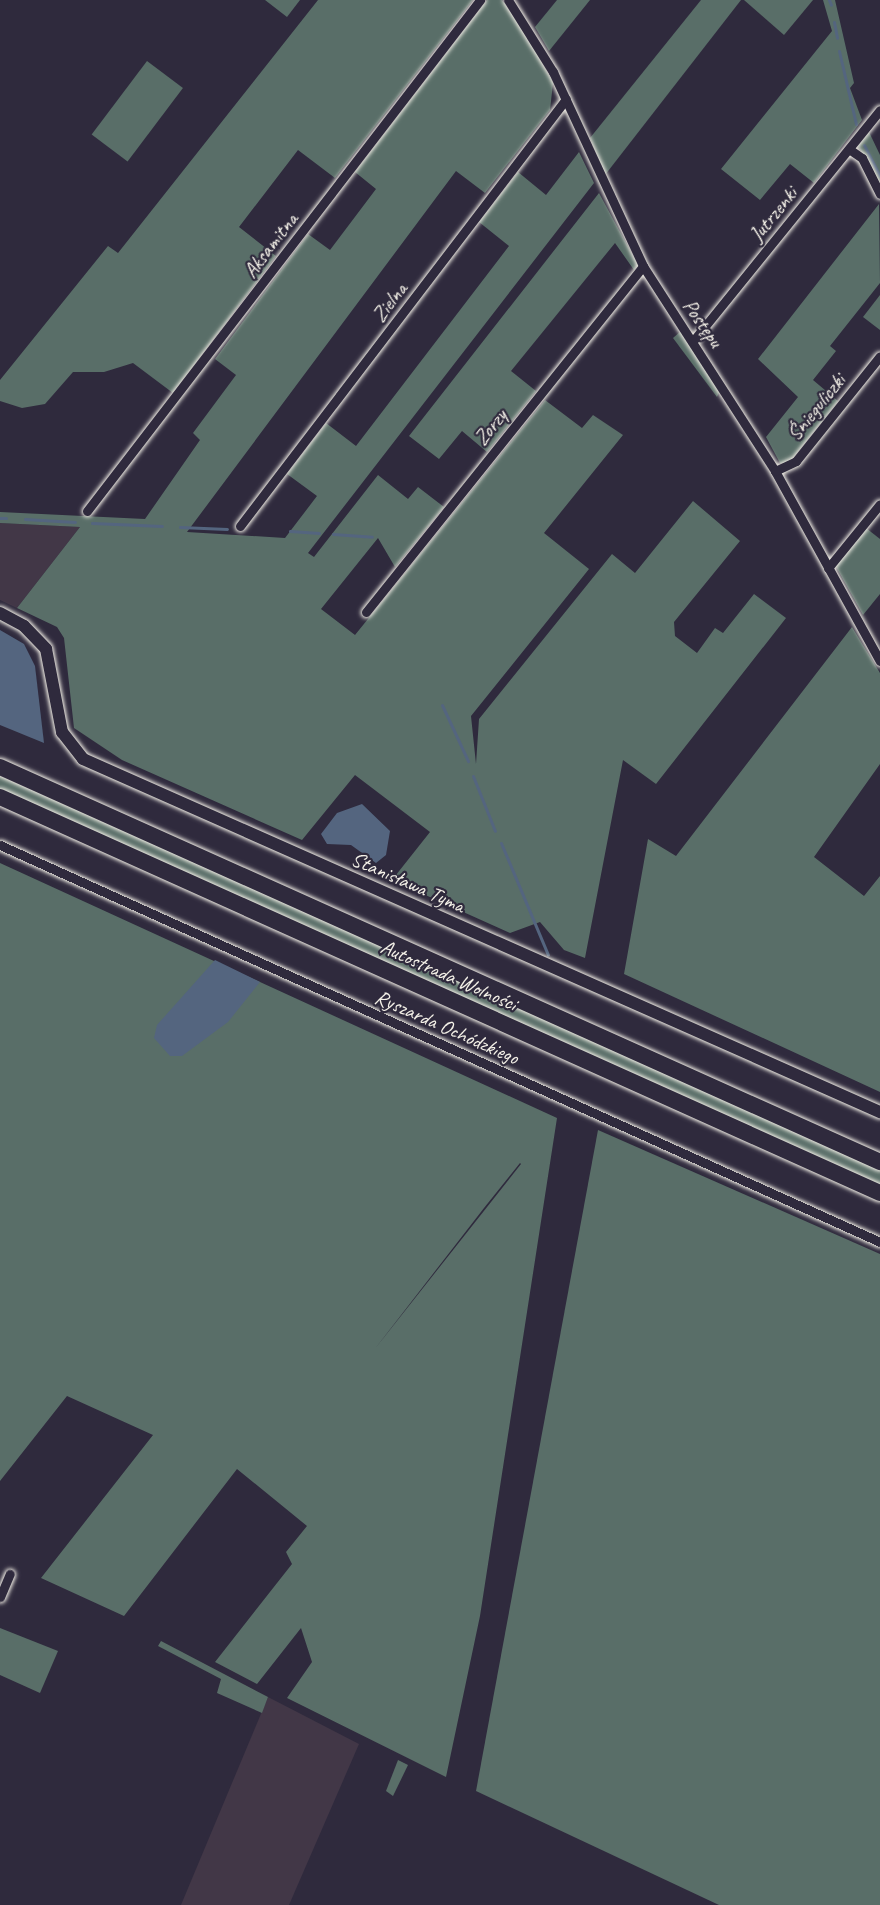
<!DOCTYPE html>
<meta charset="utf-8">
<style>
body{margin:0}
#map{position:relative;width:880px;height:1905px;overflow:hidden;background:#2f2a3d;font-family:Caveat,sans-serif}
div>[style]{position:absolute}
.built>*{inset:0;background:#423747}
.green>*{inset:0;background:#596e68;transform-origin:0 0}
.water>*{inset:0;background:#54657f}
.stream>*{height:3px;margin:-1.5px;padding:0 1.5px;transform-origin:1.5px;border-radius:1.5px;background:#54657f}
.roads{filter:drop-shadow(0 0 2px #f4f1e8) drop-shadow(0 0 2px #f4f1e8)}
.minor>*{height:9px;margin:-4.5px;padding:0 4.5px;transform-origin:4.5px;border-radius:4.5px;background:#2f2a3d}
.tertiary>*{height:12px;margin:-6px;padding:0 6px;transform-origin:6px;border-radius:6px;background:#2f2a3d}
.motorway>*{height:16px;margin:-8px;padding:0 8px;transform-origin:8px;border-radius:8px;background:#2f2a3d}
span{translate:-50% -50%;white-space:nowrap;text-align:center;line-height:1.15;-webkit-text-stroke:4.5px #2f2a3d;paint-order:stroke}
.street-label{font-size:21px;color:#f4f1e8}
</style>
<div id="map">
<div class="built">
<i style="clip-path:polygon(0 523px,80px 527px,17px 608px,0 600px)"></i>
<i style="clip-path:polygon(268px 1697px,359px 1744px,289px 1905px,181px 1905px)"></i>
</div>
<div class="green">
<i style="clip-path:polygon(265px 0,300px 0,287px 17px)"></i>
<i style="clip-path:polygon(318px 0,473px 0,335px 178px,298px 150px,239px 227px,276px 256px,173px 393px,133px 363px,104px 372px,73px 372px,45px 404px,22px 408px,0 401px,0 380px,108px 246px,118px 253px)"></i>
<i style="clip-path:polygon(487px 0,502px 0,528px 37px,553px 83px,550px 110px,485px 193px,456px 171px,187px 532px,285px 538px,317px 496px,287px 474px,326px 423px,356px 446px,509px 246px,479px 222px,518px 172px,546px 195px,579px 152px,594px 183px,308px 553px,314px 557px,378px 475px,408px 499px,418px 487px,444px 507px,395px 567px,378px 538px,321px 609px,355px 635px,545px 400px,582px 428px,593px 415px,623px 435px,544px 533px,589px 569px,471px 716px,476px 764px,479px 719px,612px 554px,635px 573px,693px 501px,740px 541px,674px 622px,675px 636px,697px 653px,715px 628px,723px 633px,754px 594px,786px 618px,656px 784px,623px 760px,585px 958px,564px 950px,540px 922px,510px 933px,392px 880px,430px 832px,355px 775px,302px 840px,122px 760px,74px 728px,64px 638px,57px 627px,17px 608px,80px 527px,0 523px,0 512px,145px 519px,200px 440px,193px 433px,236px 375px,215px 359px,308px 234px,330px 250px,376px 189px,355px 172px)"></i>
<i style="clip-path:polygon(557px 0,590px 0,549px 51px,535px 27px)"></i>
<i style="clip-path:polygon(701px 0,741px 0,605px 175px,590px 138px)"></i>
<i style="clip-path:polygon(744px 0,813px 0,784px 35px)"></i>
<i style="clip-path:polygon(823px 0,835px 0,854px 83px,850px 88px,862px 120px,814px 183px,790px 164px,760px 200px,721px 169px,832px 31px)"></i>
<i style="left:147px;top:61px;width:45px;height:92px;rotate:37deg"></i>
<i style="clip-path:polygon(869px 132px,880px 155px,880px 186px,858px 146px)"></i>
<i style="clip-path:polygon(599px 193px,638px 265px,634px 270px,615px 243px,511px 371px,536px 391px,487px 452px,462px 431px,439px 459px,409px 436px)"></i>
<i style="clip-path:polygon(879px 204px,880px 283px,830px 346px,836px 351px,813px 380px,838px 401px,789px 463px,780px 463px,766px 437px,798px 397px,758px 359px)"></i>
<i style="clip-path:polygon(880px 295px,880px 330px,863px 317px)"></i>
<i style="clip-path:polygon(681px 331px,720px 390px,717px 397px,673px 338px)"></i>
<i style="clip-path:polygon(866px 528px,880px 539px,880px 594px,863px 615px,835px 565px)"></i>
<i style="clip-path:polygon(852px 627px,880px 673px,880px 764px,814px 857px,864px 896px,880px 876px,880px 1092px,624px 974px,648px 839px,676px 856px)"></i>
<i style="clip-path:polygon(0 776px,880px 1169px,880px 1185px,82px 828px,0 789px)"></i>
<i style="clip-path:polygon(evenodd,0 863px,557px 1118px,480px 1616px,446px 1777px,287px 1698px,312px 1662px,301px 1628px,257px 1684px,215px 1662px,292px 1564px,286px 1552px,307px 1526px,237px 1469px,124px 1616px,41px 1578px,153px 1435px,67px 1396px,0 1481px,0 863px,520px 1163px,521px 1164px,374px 1350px,484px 1208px,520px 1163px)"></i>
<i style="clip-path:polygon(598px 1130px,880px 1254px,880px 1905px,719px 1905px,476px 1791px)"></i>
<i style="clip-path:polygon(0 1628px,58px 1651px,40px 1693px,0 1675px)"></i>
<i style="clip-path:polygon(161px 1641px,268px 1697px,262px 1713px,217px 1693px,221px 1679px,158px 1646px)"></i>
<i style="clip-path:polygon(398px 1760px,408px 1765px,393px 1796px,386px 1791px)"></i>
</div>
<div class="water">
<i style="clip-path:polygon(0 630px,24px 644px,35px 666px,44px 743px,0 725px)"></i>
<i style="clip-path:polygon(362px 804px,390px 831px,386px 855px,376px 863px,351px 845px,327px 844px,321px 834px,337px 813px)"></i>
<i style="clip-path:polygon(215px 960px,260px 982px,228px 1022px,182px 1056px,170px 1056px,154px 1038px,157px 1025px)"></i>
</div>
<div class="stream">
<i style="left:829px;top:0;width:5px;rotate:68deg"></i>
<i style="left:834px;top:22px;width:16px;rotate:79deg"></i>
<i style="left:839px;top:51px;width:75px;rotate:76.9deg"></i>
<i style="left:864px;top:145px;width:35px;rotate:63deg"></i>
<i style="left:0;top:518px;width:6px"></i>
<i style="left:25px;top:519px;width:50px;rotate:3.4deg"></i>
<i style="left:92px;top:523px;width:70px;rotate:2.5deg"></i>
<i style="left:180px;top:527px;width:47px;rotate:2.4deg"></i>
<i style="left:290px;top:531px;width:29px;rotate:4deg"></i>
<i style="left:333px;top:534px;width:39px;rotate:4deg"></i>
<i style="left:442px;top:705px;width:62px;rotate:65.1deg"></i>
<i style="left:473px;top:776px;width:59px;rotate:68.2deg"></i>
<i style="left:501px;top:843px;width:121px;rotate:67.2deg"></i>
</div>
<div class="roads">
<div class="minor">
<i style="left:508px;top:0;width:85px;rotate:58deg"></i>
<i style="left:553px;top:72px;width:214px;rotate:65.1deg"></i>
<i style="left:643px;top:266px;width:244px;rotate:57.2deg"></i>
<i style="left:775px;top:471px;width:217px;rotate:61.1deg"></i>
<i style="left:849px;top:149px;width:16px;rotate:35deg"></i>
<i style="left:862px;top:158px;width:40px;rotate:63.4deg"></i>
<i style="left:693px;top:341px;width:297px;rotate:-51deg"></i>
<i style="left:775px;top:471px;width:23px;rotate:-25deg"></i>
<i style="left:796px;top:461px;width:134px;rotate:-51.3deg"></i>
<i style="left:87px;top:511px;width:645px;rotate:-52.44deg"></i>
<i style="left:240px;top:526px;width:537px;rotate:-52.64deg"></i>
<i style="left:828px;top:568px;width:82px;rotate:-50.9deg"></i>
<i style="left:366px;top:612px;width:443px;rotate:-51.3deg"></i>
<i style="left:0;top:845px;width:965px;rotate:24.28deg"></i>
<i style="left:0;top:1597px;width:25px;rotate:-67deg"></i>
</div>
<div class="tertiary">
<i style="left:0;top:613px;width:27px;rotate:28deg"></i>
<i style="left:24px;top:626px;width:32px;rotate:46deg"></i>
<i style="left:46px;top:649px;width:85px;rotate:79.1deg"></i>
<i style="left:62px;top:732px;width:34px;rotate:52deg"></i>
<i style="left:83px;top:759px;width:872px;rotate:23.89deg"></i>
</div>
<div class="motorway">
<i style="left:0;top:767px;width:965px;rotate:24.17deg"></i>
<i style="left:0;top:797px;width:965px;rotate:24.23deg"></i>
</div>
</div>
<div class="street-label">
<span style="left:773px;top:214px;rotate:-51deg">Jutrzenki</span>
<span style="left:270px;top:245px;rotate:-53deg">Aksamitna</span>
<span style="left:389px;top:302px;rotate:-53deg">Zielna</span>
<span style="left:703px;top:323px;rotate:55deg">Postępu</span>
<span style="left:816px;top:407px;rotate:-51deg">Śnieguliczki</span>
<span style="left:490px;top:427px;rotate:-51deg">Zorzy</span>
<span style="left:408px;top:882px;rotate:24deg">Stanisława Tyma</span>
<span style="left:449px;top:975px;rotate:24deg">Autostrada Wolności</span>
<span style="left:447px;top:1027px;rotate:24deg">Ryszarda Ochódzkiego</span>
</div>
</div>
